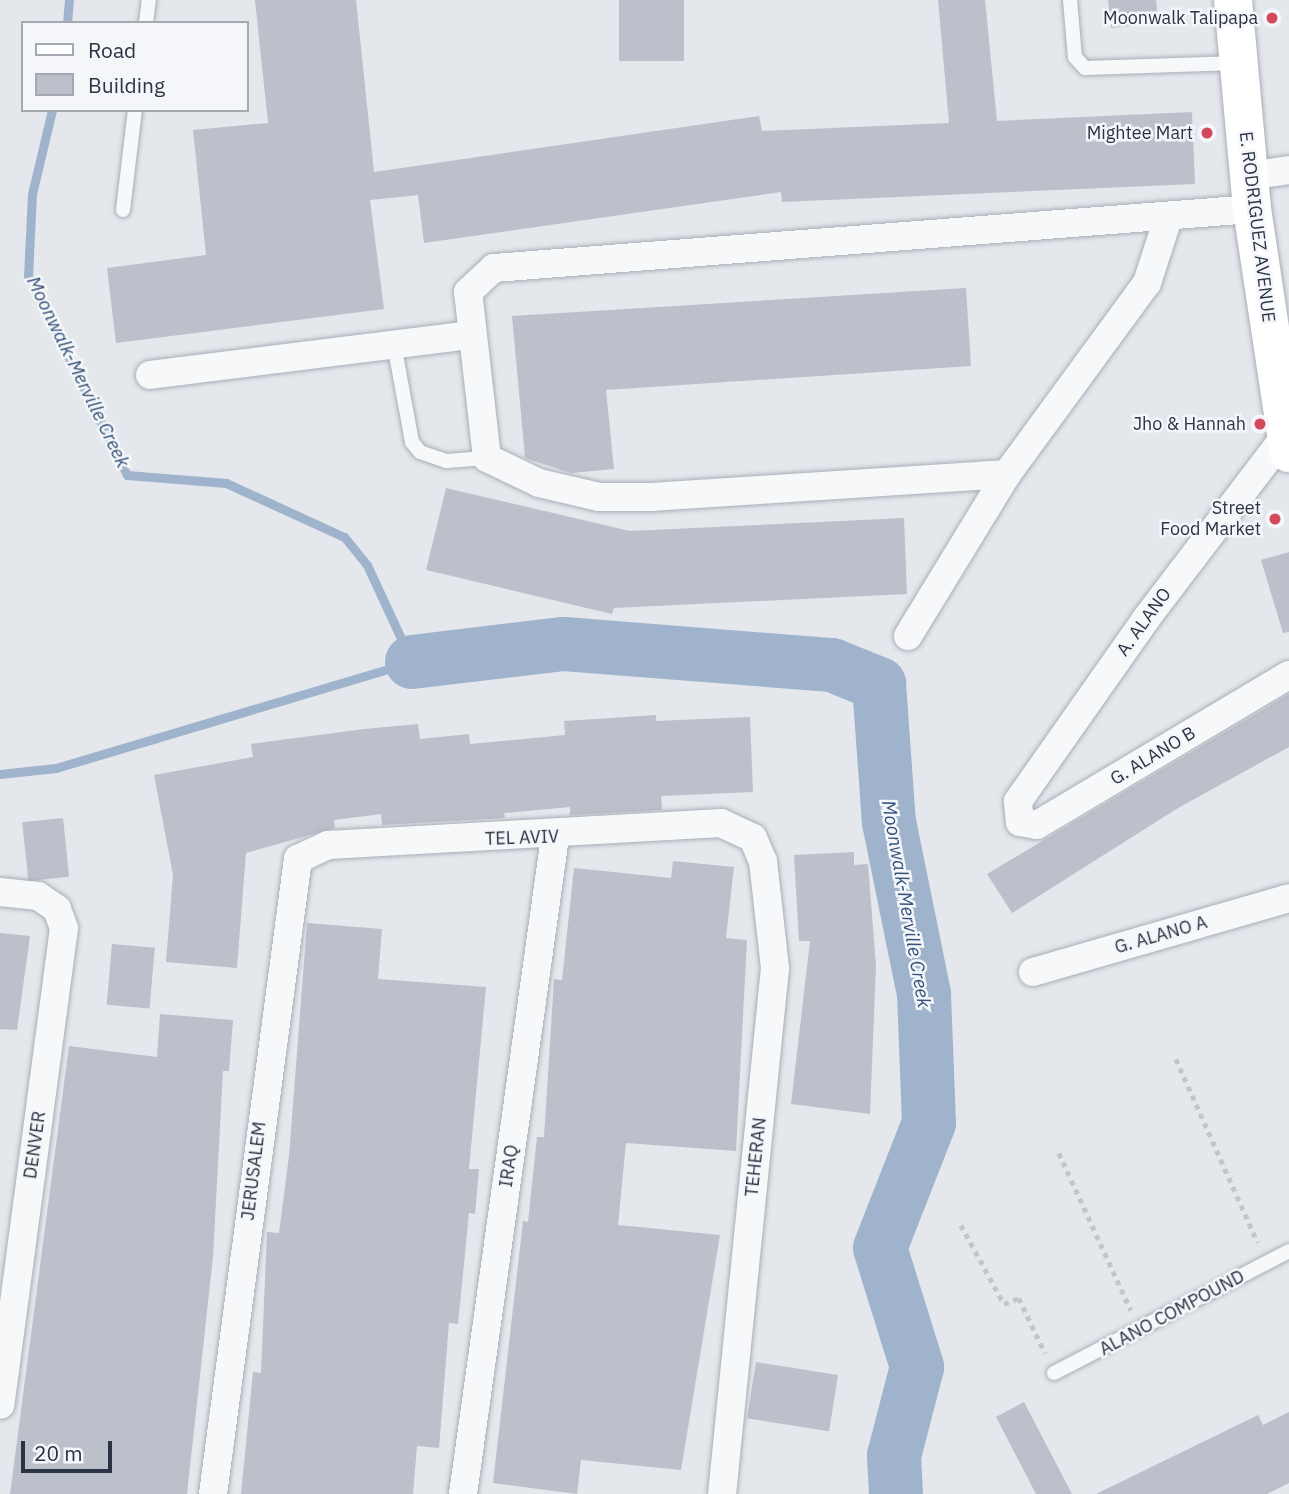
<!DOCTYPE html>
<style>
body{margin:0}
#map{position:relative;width:1289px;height:1494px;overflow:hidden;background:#e4e7ec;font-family:"IBM Plex Sans",sans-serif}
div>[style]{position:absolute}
.stream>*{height:9px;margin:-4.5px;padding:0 4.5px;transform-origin:4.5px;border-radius:4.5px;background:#9fb4cc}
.river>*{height:54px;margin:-27px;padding:0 27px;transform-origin:27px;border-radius:27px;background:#9fb4cc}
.building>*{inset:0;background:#bbc0ca;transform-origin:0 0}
.path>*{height:4.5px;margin-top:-2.25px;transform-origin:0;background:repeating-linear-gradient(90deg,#c2c5cb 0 5px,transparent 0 10px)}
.roads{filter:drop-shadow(0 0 2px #a9aeb7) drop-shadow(0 0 2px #a9aeb7)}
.lane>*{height:14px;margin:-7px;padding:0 7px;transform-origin:7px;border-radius:7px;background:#f7f8fa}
.street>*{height:28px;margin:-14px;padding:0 14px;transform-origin:14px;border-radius:14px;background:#f7f8fa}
.secondary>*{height:38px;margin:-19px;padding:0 19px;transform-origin:19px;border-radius:19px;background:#fff}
.dots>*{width:19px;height:19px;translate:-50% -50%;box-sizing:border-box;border:4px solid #f4f6f9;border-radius:50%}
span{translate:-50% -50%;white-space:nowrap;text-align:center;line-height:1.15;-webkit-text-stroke:5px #f4f6f9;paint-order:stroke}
.poi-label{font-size:18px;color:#2b3445}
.right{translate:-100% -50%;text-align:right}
.street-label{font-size:18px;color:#2b3445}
.water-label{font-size:19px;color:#34527a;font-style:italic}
.legend{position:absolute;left:21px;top:21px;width:228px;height:91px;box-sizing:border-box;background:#f4f6f9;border:2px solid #a4a8b1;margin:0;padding:9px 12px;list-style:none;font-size:21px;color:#2b3445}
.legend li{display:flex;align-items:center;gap:14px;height:35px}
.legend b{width:35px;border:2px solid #a4a8b1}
.scale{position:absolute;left:21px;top:1441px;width:91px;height:32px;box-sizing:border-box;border:4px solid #2b3445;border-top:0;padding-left:9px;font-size:21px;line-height:24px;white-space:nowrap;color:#2b3445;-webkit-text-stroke:5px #f4f6f9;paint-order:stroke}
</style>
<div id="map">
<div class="stream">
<i style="left:67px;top:23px;width:23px;rotate:-85deg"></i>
<i style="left:0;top:774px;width:56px;rotate:-6.1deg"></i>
<i style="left:56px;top:768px;width:371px;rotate:-16.6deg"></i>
<i style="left:412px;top:662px;width:107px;rotate:-114.9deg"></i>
<i style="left:367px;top:565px;width:36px;rotate:-129deg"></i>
<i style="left:344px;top:537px;width:130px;rotate:-155.4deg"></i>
<i style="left:226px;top:483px;width:99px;rotate:-175.4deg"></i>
<i style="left:127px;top:475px;width:222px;rotate:-116.4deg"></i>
<i style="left:28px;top:276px;width:82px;rotate:-87.2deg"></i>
<i style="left:32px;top:194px;width:86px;rotate:-76.6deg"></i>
</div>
<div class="river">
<i style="left:412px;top:662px;width:153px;rotate:-6.8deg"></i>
<i style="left:564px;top:644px;width:269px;rotate:4.5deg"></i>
<i style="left:832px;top:665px;width:51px;rotate:22deg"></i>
<i style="left:879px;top:684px;width:138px;rotate:85.9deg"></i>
<i style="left:889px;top:822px;width:176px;rotate:78.5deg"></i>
<i style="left:924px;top:994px;width:129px;rotate:87.8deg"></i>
<i style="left:929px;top:1123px;width:134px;rotate:111.4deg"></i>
<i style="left:880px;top:1248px;width:125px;rotate:72.7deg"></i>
<i style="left:917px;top:1367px;width:92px;rotate:104.5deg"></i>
<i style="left:894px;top:1456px;width:38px;rotate:87deg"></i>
</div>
<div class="building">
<i style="clip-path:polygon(255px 0,356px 0,374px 172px,759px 116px,762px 131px,949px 123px,938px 0,985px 0,997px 121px,1192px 112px,1195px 184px,782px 202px,781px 192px,424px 243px,418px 195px,370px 200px,384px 309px,116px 343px,107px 268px,206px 255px,193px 130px,268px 123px)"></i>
<i style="left:619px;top:0;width:65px;height:61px"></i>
<i style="clip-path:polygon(1108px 0,1156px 0,1158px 23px,1111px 28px)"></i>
<i style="clip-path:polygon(966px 288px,971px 366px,606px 390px,614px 469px,571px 473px,525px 458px,512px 316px)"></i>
<i style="clip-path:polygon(446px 488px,630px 531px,904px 518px,907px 594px,614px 608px,612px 614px,426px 570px)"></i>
<i style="clip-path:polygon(1289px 552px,1289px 632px,1283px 633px,1261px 560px)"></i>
<i style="clip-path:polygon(1289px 694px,1289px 747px,1178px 808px,1012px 913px,987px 874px)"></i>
<i style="clip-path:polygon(656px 715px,656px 721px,750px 717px,753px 792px,661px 796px,662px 810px,570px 815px,570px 807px,504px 813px,505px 818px,382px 825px,381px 814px,334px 820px,335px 828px,246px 853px,237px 968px,166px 962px,173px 875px,154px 775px,253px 757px,251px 744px,364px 729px,418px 724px,420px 739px,469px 734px,470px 744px,565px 735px,564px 721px)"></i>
<i style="left:63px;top:818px;width:59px;height:41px;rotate:84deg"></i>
<i style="clip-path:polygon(854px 852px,854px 865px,868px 864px,876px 966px,870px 1114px,791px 1104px,810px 941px,799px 941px,794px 855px)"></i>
<i style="clip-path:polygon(673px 861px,734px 867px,726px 938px,747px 940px,736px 1151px,626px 1143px,618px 1225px,720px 1235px,681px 1470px,581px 1460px,577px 1494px,493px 1483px,523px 1221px,528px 1222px,537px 1137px,544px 1137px,554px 979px,562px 980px,574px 868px,671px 878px)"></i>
<i style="clip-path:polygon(307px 923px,382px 929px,378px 979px,486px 987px,469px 1169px,479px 1169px,475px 1214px,469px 1213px,458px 1324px,449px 1323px,439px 1448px,417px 1446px,413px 1494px,241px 1494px,253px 1372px,261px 1373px,267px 1232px,279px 1233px,289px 1156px)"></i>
<i style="clip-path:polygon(0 933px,30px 936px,17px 1030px,0 1029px)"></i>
<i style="left:112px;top:944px;width:43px;height:61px;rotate:5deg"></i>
<i style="clip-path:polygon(160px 1014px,233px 1020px,229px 1071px,223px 1071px,213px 1257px,187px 1494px,10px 1494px,69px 1046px,157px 1057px)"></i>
<i style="left:756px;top:1362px;width:83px;height:57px;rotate:9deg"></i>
<i style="clip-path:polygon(1024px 1402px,1072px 1494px,1036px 1494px,996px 1417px)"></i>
<i style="clip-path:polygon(1289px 1412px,1289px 1483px,1267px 1494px,1096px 1494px,1258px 1415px,1263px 1425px)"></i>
</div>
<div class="path">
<i style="left:1176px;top:1059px;width:201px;rotate:66deg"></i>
<i style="left:1059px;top:1153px;width:173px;rotate:65.4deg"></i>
<i style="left:961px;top:1225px;width:90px;rotate:61.4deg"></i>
<i style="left:1004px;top:1304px;width:16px;rotate:-22deg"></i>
<i style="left:1019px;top:1298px;width:61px;rotate:64.7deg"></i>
</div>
<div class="roads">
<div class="lane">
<i style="left:1070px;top:0;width:57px;rotate:85deg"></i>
<i style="left:1075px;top:57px;width:15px;rotate:48deg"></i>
<i style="left:1085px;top:68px;width:153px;rotate:-1.9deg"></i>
<i style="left:146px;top:23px;width:23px;rotate:-83deg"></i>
<i style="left:123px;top:210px;width:101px;rotate:-83.2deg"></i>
<i style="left:394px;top:344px;width:100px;rotate:79.6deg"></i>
<i style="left:412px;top:442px;width:13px;rotate:51deg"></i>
<i style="left:420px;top:452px;width:28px;rotate:19deg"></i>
<i style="left:446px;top:461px;width:41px;rotate:-4.2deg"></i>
<i style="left:1054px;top:1373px;width:265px;rotate:-27.4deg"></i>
</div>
<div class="street">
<i style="left:1248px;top:176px;width:41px;rotate:-8.3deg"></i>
<i style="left:150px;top:375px;width:324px;rotate:-7.1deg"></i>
<i style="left:1286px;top:435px;width:231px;rotate:127.3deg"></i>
<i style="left:1146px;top:619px;width:223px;rotate:125.1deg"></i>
<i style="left:1018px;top:801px;width:21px;rotate:85deg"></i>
<i style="left:1020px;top:822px;width:17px;rotate:10deg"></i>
<i style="left:1037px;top:825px;width:293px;rotate:-30.8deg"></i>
<i style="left:1007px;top:474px;width:357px;rotate:176.3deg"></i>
<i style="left:651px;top:497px;width:52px;rotate:180deg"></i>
<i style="left:599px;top:497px;width:62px;rotate:-166.9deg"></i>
<i style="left:539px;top:483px;width:58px;rotate:-154.3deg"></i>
<i style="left:487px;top:458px;width:167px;rotate:-96.5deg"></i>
<i style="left:468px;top:292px;width:35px;rotate:-43deg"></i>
<i style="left:494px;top:268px;width:760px;rotate:-4.45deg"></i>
<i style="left:908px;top:636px;width:190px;rotate:-58.6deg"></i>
<i style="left:1007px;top:474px;width:237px;rotate:-53.8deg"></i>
<i style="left:1147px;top:283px;width:68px;rotate:-72.1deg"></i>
<i style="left:0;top:892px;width:38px;rotate:6deg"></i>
<i style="left:38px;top:896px;width:23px;rotate:34deg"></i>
<i style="left:57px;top:909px;width:20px;rotate:70deg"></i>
<i style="left:64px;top:928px;width:481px;rotate:97.6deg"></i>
<i style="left:1033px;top:972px;width:266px;rotate:-16.1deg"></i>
<i style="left:213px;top:1494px;width:641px;rotate:-82.38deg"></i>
<i style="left:298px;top:859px;width:33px;rotate:-25deg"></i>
<i style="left:328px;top:845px;width:394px;rotate:-3.2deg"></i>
<i style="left:721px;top:823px;width:35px;rotate:25deg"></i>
<i style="left:753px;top:838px;width:25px;rotate:67deg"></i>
<i style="left:763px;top:861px;width:108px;rotate:83.6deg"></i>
<i style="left:775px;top:968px;width:529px;rotate:95.75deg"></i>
<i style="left:463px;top:1494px;width:663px;rotate:-82.03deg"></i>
</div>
<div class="secondary">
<i style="left:1233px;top:0;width:210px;rotate:84.8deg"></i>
<i style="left:1252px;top:209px;width:247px;rotate:81.4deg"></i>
</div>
</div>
<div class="dots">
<i style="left:1272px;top:18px;background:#d1495b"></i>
<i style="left:1207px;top:133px;background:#d1495b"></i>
<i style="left:1260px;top:424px;background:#d1495b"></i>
<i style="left:1275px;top:519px;background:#d1495b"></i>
</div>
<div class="poi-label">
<span class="right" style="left:1258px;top:18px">Moonwalk Talipapa</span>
<span class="right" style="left:1193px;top:133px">Mightee Mart</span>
<span class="right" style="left:1246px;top:424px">Jho &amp; Hannah</span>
<span class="right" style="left:1261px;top:519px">Street<br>Food Market</span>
</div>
<div class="street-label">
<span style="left:1257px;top:227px;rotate:83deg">E. RODRIGUEZ AVENUE</span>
<span style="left:1144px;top:622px;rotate:-54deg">A. ALANO</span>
<span style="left:1153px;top:756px;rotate:-31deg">G. ALANO B</span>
<span style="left:522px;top:838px;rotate:-2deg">TEL AVIV</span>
<span style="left:1161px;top:935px;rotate:-16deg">G. ALANO A</span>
<span style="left:35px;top:1145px;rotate:-82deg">DENVER</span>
<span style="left:756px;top:1157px;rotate:-84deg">TEHERAN</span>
<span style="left:509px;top:1166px;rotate:-82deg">IRAQ</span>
<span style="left:254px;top:1171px;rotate:-83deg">JERUSALEM</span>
<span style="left:1172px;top:1313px;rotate:-28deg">ALANO COMPOUND</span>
</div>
<div class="water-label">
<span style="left:78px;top:372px;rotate:64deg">Moonwalk-Merville Creek</span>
<span style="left:906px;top:904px;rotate:80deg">Moonwalk-Merville Creek</span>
</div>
<ul class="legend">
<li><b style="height:9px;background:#fff"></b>Road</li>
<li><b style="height:19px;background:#bbc0ca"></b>Building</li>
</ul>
<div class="scale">20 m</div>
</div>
